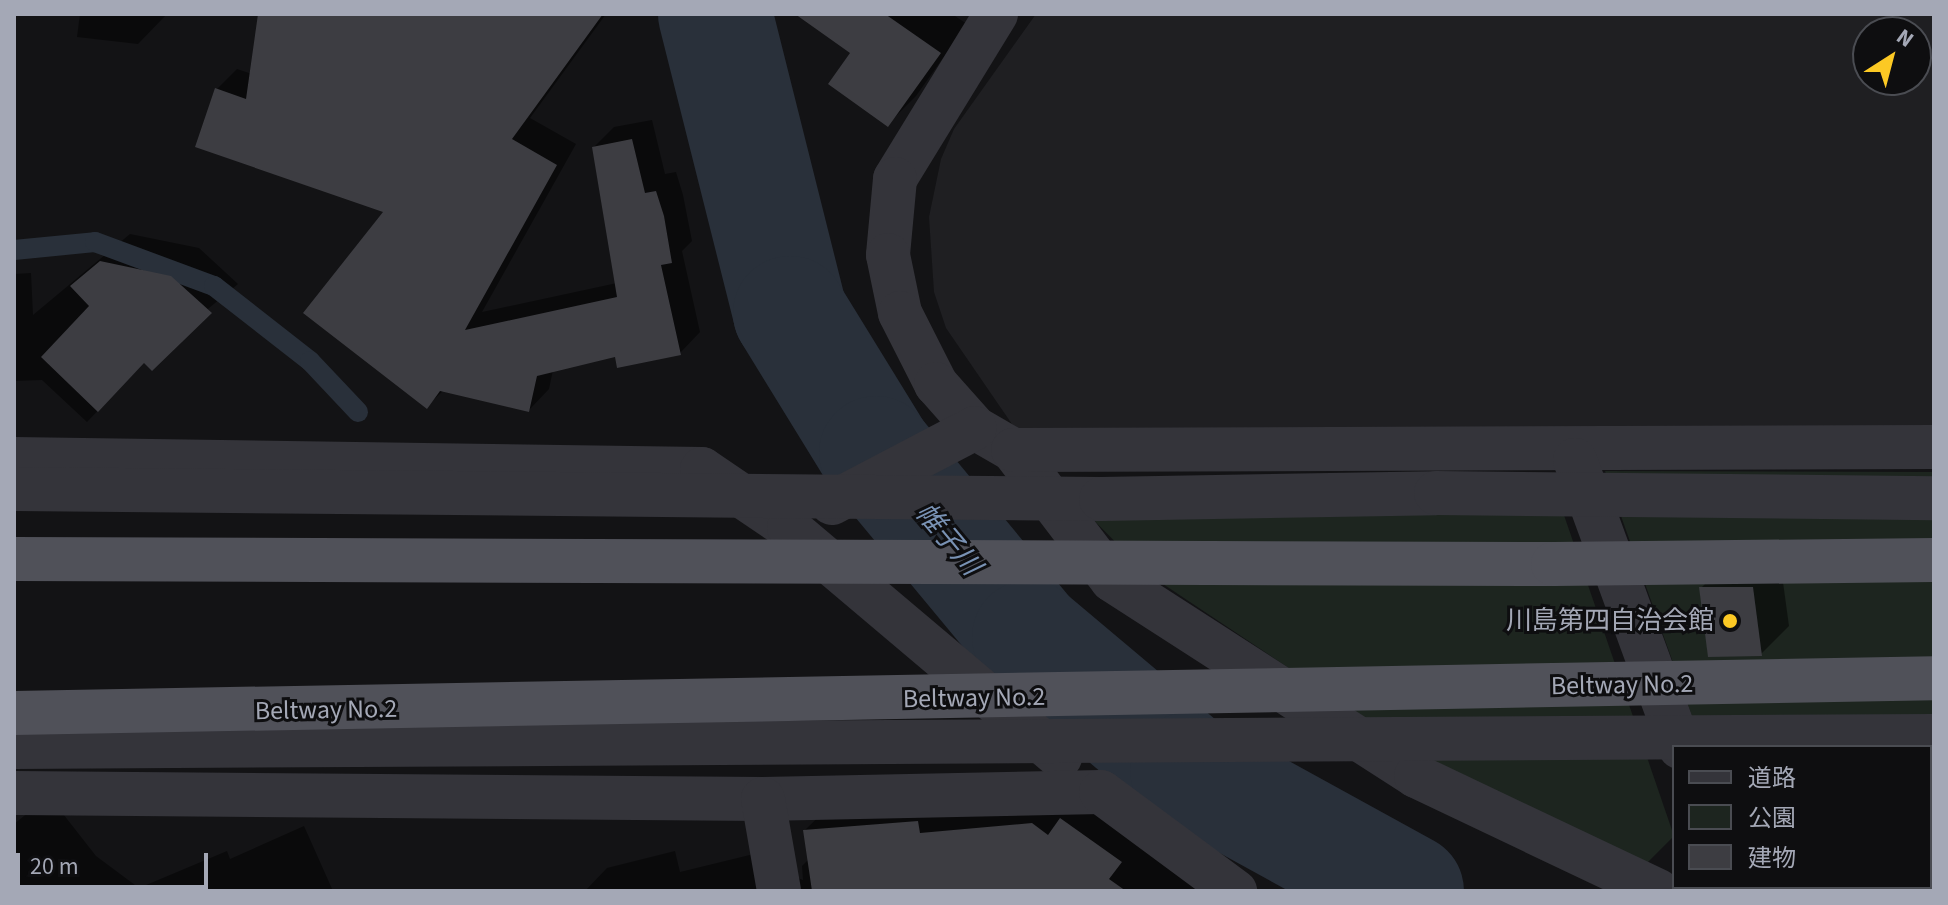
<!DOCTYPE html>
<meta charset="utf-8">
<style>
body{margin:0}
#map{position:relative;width:1948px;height:905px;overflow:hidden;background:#131315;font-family:"Source Sans 3","Noto Sans JP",sans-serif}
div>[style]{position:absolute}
.built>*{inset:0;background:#1f1f22}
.green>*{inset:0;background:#1d251f}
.shadow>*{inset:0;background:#0007}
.stream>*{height:20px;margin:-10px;padding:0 10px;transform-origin:10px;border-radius:10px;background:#29303a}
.river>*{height:114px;margin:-57px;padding:0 57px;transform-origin:57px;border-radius:57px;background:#29303a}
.building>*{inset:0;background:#3d3d42}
.street>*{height:44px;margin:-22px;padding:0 22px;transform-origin:22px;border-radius:22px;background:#34343a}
.street-bridge>*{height:44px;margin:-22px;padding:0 22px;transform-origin:22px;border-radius:22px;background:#34343a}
.primary-bridge>*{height:44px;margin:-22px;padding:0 22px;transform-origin:22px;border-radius:22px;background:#505159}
.dots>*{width:22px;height:22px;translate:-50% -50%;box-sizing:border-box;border:4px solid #0e0e10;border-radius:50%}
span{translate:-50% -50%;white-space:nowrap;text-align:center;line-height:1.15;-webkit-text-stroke:6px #0e0e10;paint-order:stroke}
.poi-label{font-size:26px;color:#a4a8b6}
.right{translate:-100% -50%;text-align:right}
.street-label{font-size:26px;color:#a4a8b6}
.water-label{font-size:28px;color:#7992b4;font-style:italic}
.frame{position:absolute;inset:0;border:16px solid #a4a8b6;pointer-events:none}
.legend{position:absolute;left:1672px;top:745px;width:260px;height:144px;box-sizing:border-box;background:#0e0e10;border:2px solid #4a4c52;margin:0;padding:10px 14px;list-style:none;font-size:24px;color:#a4a8b6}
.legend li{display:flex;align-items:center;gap:16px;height:40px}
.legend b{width:40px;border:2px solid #4a4c52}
.north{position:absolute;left:1852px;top:16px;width:80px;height:80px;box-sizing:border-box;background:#0e0e10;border:2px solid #4a4c52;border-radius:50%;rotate:36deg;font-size:22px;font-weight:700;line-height:32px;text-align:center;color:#a4a8b6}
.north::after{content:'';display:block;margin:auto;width:28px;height:36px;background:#fcc924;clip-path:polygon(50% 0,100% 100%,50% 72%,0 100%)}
.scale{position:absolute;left:16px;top:853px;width:192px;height:36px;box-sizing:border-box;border:4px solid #a4a8b6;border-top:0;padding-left:10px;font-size:24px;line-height:28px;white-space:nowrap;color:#a4a8b6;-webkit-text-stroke:6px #0e0e10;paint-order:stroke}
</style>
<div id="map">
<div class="built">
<i style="clip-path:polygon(evenodd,1036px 14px,1934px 14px,1934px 435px,1016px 430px,946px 328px,934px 292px,929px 217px,941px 159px,954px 129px,1036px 14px,1868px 32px,1916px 32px,1916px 80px,1868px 80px,1868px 32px)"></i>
</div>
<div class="green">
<i style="clip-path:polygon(1605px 471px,1934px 472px,1934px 763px,1930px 747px,1703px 747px)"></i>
<i style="clip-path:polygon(1553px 483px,1674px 836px,1645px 865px,1425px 759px,1145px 572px,1062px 488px)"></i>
</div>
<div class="shadow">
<i style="clip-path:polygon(80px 14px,167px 14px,138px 44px,77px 37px)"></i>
<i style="clip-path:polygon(260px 14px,606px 14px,530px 118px,576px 144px,482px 312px,617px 283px,594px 147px,614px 127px,652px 120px,665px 174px,676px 172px,683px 195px,692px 241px,682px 251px,700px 332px,680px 353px,616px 355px,553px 370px,549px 389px,529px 410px,444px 390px,427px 406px,386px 211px,217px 89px,237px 69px,252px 74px)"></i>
<i style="clip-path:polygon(798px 14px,952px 14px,967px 24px,916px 96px,888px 124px,853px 52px)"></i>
<i style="clip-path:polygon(130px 234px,199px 248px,238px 284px,145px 361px,87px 422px,42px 380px,14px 381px,14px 274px,31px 273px,33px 315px)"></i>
<i style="clip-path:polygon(1729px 560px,1780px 560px,1789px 626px,1761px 654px,1701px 588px)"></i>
<i style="clip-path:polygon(1064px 792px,1233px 891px,585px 891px,607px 868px,675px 851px,680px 872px,782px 847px,790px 875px,803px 880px,802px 866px,809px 859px,805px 830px,837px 799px)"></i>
<i style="clip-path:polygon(49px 796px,96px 856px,139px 888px,227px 851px,230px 859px,304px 826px,333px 891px,14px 891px,14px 824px)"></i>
</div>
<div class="stream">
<i style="left:14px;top:250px;width:81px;rotate:-5.6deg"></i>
<i style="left:95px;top:242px;width:127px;rotate:20.3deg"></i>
<i style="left:214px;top:286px;width:122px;rotate:38deg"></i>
<i style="left:310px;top:361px;width:70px;rotate:46.7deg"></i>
</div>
<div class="river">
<i style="left:715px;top:14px;width:308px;rotate:75.9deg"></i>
<i style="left:790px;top:313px;width:164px;rotate:58.4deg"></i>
<i style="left:876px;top:453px;width:239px;rotate:50.3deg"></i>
<i style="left:1029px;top:637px;width:207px;rotate:40.1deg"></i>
<i style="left:1187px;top:770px;width:251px;rotate:28.8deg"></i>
</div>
<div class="building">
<i style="clip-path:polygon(258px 14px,603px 14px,512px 139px,557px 165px,465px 330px,617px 297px,592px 147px,632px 139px,645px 193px,656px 191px,664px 216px,672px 263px,661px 265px,681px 355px,617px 368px,615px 357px,537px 376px,529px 412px,440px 391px,427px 409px,303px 313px,383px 212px,195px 147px,215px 88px,246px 99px)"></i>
<i style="clip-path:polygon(795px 14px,885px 14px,941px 53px,888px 127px,828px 84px,850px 53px)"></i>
<i style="clip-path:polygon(100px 261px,171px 276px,212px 313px,152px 371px,144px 363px,98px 412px,41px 357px,89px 306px,70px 286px)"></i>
<i style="clip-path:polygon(1699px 587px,1753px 587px,1762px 656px,1708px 657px)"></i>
<i style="clip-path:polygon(1060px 818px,1122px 862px,1109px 879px,1126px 891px,812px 891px,803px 830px,918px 821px,920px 833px,1032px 823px,1048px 835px)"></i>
</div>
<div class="street">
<i style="left:996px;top:14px;width:193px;rotate:121.5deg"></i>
<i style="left:895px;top:179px;width:76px;rotate:95.3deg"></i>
<i style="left:888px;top:255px;width:59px;rotate:78.3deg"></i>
<i style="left:900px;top:313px;width:80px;rotate:63.1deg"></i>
<i style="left:936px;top:384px;width:59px;rotate:48.4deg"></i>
<i style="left:975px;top:428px;width:44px;rotate:30.1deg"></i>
<i style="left:1013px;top:450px;width:163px;rotate:52.7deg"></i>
<i style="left:1112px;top:580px;width:362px;rotate:32.8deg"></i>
<i style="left:1416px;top:776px;width:268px;rotate:25.4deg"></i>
<i style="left:1013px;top:450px;width:921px;rotate:-0.19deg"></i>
<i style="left:14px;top:459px;width:688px;rotate:0.83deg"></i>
<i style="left:702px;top:469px;width:105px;rotate:34.1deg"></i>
<i style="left:789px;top:528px;width:355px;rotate:40.2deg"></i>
<i style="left:1575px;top:460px;width:306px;rotate:69.9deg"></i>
<i style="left:832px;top:503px;width:161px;rotate:-27.7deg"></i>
<i style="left:1930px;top:773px;width:4px"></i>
<i style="left:14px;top:793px;width:749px;rotate:0.46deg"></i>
<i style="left:763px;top:799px;width:338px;rotate:-1.2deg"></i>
<i style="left:1101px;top:792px;width:167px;rotate:36.5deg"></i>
<i style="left:763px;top:799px;width:93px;rotate:80.1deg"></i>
<i style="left:1731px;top:887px;width:4px;rotate:76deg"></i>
</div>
<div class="street-bridge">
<i style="left:14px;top:489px;width:1087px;rotate:0.53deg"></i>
<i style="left:1101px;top:499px;width:335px;rotate:-1deg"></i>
<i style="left:1436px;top:493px;width:498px;rotate:0.6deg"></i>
<i style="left:14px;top:747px;width:1920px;rotate:-0.33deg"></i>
</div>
<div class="primary-bridge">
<i style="left:14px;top:559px;width:1539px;rotate:0.19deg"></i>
<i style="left:1553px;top:564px;width:381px;rotate:-0.6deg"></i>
<i style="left:14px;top:713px;width:1920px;rotate:-1.04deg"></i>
</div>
<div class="dots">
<i style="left:1730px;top:621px;background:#fcc924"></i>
</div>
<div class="poi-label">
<span class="right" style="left:1714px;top:621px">川島第四自治会館</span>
</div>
<div class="street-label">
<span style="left:1622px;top:685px;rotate:-1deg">Beltway No.2</span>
<span style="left:974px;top:698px;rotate:-1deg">Beltway No.2</span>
<span style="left:326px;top:710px;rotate:-1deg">Beltway No.2</span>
</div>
<div class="water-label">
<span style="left:948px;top:539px;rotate:50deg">帷子川</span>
</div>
<div class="frame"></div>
<ul class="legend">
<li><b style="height:10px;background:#34343a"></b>道路</li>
<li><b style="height:22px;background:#1d251f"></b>公園</li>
<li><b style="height:22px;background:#3d3d42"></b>建物</li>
</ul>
<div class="north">N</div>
<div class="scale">20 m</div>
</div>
